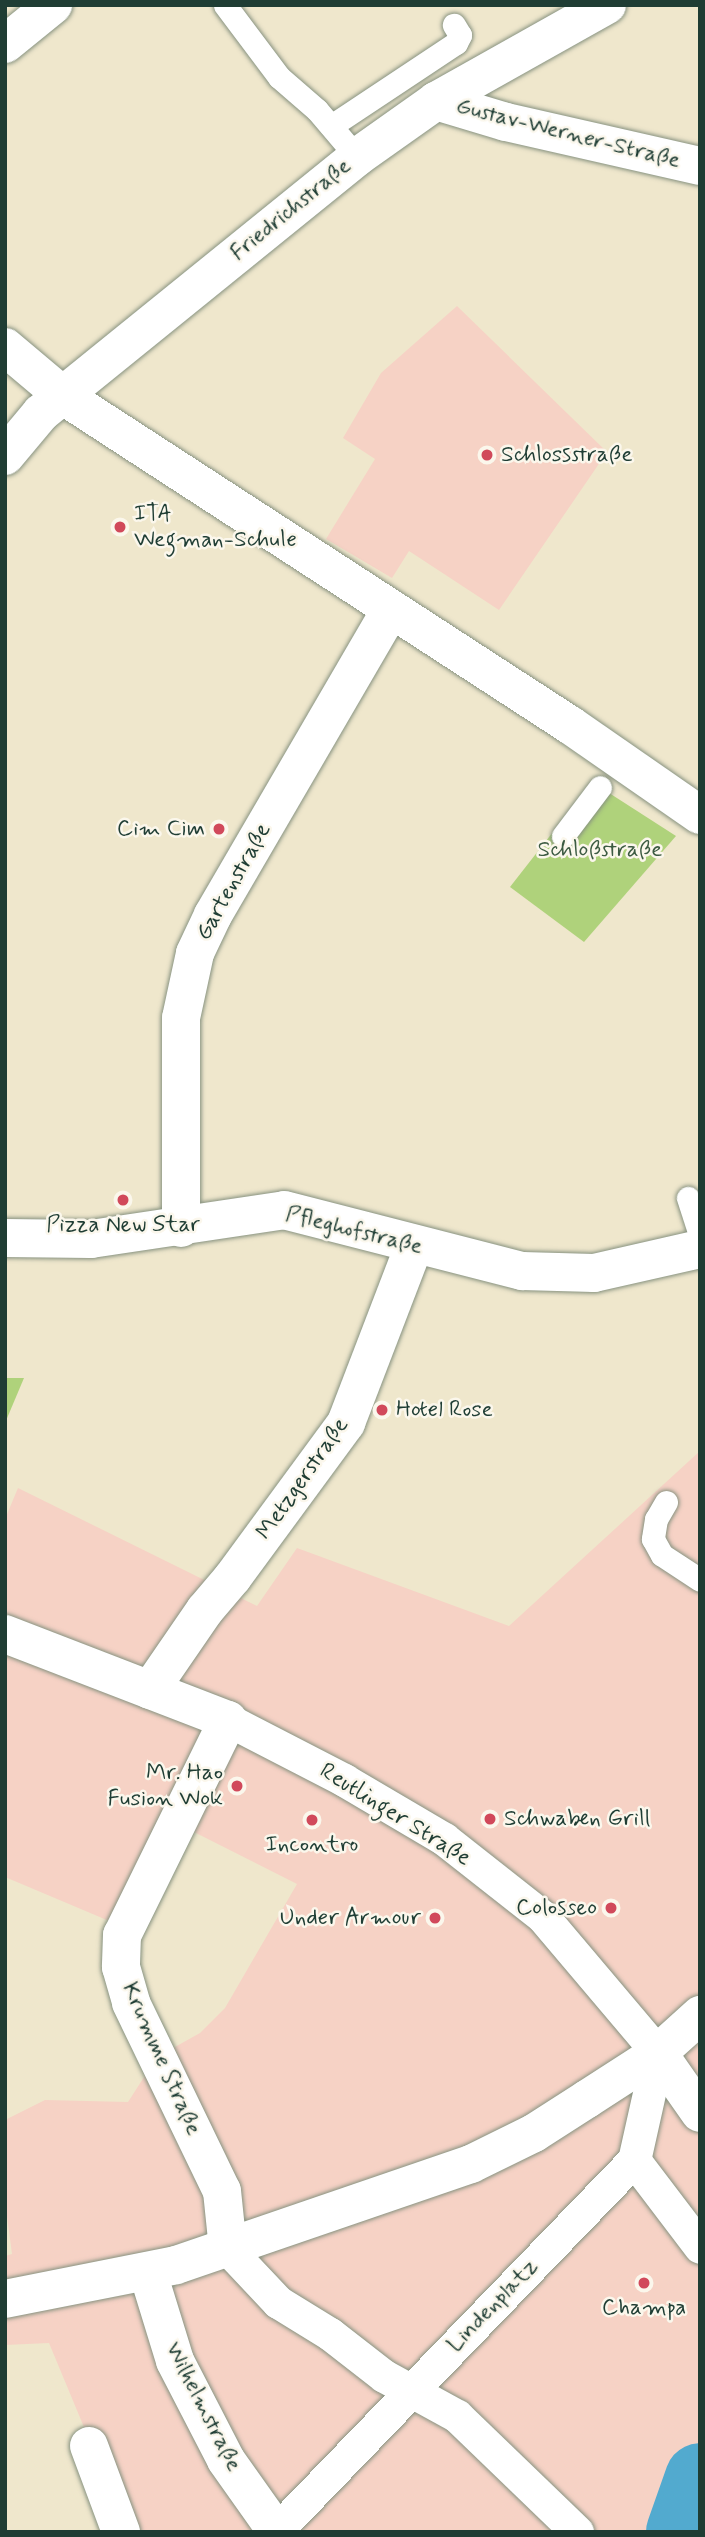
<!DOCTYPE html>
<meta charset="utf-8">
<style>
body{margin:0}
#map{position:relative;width:705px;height:2537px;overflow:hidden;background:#efe7cc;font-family:Mynerve,sans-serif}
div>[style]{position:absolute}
.built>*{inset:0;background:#f6d2c5}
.green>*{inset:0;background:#afd27b}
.river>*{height:70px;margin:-35px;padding:0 35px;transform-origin:35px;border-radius:35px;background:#52aacf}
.roads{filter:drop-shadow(0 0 2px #879280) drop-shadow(0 0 2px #879280)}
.service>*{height:23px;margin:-11.5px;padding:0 11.5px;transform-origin:11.5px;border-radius:11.5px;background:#fff}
.pedestrian>*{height:33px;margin:-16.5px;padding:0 16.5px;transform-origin:16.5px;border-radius:16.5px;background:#fff}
.minor>*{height:38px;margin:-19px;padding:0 19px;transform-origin:19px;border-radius:19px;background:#fff}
.secondary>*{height:38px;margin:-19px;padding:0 19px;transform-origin:19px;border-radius:19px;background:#fff}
.dots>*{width:19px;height:19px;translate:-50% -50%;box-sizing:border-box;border:4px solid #fbf7ec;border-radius:50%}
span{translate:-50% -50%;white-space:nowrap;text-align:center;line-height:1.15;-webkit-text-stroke:5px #fbf7ec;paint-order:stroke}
.street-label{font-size:23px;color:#1f3d34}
.poi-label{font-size:23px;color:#1f3d34}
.left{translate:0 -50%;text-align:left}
.right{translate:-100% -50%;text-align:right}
.park-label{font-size:23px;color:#3c5b42}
.frame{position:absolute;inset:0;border:7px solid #1f3d34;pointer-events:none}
</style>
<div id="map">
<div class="built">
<i style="clip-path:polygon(457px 306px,607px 452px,499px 610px,409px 551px,392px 578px,326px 539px,375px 459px,343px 438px,381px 373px)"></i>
<i style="clip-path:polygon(700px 1451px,700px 2532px,138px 2532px,91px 2444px,49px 2343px,5px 2345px,5px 2256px,12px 2254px,5px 2201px,5px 2120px,45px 2100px,128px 2102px,157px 2057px,200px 2033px,225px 2008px,297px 1884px,194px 1832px,140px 1934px,5px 1877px,5px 1519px,18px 1488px,257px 1606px,297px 1548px,509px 1626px)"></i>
</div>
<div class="green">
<i style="clip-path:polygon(592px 782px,676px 836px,584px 942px,510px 887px)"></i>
<i style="clip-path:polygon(5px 1378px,24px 1378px,5px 1423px)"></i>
</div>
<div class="river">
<i style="left:681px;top:2532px;width:57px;rotate:-70.6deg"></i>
</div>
<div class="roads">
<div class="service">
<i style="left:225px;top:5px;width:90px;rotate:53.1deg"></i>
<i style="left:279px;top:77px;width:50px;rotate:41deg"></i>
<i style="left:317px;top:110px;width:62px;rotate:49.6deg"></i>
<i style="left:331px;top:126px;width:150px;rotate:-33.6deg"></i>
<i style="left:456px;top:43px;width:9px;rotate:-63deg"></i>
<i style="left:460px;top:35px;width:12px;rotate:-121deg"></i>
<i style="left:563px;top:836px;width:61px;rotate:-52.9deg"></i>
<i style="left:688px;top:1198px;width:38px;rotate:72deg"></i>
<i style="left:666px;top:1502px;width:20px;rotate:120deg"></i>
<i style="left:656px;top:1519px;width:20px;rotate:99deg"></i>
<i style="left:653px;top:1539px;width:18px;rotate:61deg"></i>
<i style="left:662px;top:1555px;width:45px;rotate:33.3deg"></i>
</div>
<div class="pedestrian">
<i style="left:228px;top:1720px;width:131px;rotate:27.3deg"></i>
<i style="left:344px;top:1780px;width:116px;rotate:30.5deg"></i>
<i style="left:444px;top:1839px;width:126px;rotate:38.2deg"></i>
<i style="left:543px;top:1917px;width:178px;rotate:49.8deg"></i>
<i style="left:658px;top:2053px;width:110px;rotate:102.6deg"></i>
<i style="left:634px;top:2160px;width:516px;rotate:133.98deg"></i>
<i style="left:634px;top:2160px;width:109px;rotate:52.8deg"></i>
<i style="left:228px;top:2249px;width:73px;rotate:46.7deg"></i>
<i style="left:278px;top:2302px;width:61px;rotate:31.6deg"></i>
<i style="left:330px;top:2334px;width:68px;rotate:37.9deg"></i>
<i style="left:384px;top:2376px;width:83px;rotate:28.7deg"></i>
<i style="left:457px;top:2416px;width:167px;rotate:44deg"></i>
</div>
<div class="minor">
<i style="left:5px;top:44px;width:62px;rotate:-39.1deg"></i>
<i style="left:436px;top:101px;width:73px;rotate:16.7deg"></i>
<i style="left:506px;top:122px;width:199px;rotate:12.8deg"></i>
<i style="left:5px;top:347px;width:75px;rotate:40.1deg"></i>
<i style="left:62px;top:395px;width:606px;rotate:33.01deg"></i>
<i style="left:570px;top:725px;width:158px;rotate:34.7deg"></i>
<i style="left:5px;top:456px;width:56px;rotate:-50.1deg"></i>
<i style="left:41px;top:413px;width:407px;rotate:-39deg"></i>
<i style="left:357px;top:157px;width:97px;rotate:-35.3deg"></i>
<i style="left:436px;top:101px;width:196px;rotate:-29.3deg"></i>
<i style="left:181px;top:1228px;width:210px;rotate:-90deg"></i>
<i style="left:181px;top:1018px;width:66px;rotate:-77.8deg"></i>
<i style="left:195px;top:953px;width:42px;rotate:-64.7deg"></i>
<i style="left:213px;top:915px;width:354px;rotate:-59.8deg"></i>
<i style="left:5px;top:1238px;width:86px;rotate:0.7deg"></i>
<i style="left:91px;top:1239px;width:195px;rotate:-8.5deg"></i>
<i style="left:284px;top:1210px;width:246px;rotate:14.4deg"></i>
<i style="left:522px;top:1271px;width:72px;rotate:1.6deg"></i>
<i style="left:594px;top:1273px;width:109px;rotate:-12.8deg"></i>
<i style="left:5px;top:1634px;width:239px;rotate:21.1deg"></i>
<i style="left:228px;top:1720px;width:240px;rotate:116.2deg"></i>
<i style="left:122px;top:1935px;width:32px;rotate:92deg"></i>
<i style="left:121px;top:1967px;width:37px;rotate:74deg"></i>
<i style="left:131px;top:2003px;width:209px;rotate:64.2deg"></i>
<i style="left:222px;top:2191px;width:58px;rotate:84.1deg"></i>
<i style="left:150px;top:1690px;width:97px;rotate:-55.5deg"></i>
<i style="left:205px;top:1610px;width:43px;rotate:-49.7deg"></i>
<i style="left:233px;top:1577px;width:191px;rotate:-53.7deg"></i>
<i style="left:346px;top:1423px;width:190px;rotate:-69deg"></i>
<i style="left:658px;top:2053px;width:73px;rotate:55deg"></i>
<i style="left:89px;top:2446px;width:92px;rotate:69.6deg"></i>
</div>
<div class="secondary">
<i style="left:148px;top:2273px;width:92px;rotate:72.9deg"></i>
<i style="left:175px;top:2361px;width:111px;rotate:62.7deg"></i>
<i style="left:226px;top:2460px;width:88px;rotate:54.7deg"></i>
<i style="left:5px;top:2299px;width:174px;rotate:-11.2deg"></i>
<i style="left:176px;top:2265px;width:312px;rotate:-18.9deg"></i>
<i style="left:471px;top:2164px;width:70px;rotate:-26.2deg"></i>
<i style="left:534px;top:2133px;width:63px;rotate:-32.7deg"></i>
<i style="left:587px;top:2099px;width:85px;rotate:-32.9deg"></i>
<i style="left:658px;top:2053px;width:57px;rotate:-42.1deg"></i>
</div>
</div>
<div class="dots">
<i style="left:487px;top:455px;background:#d1495b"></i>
<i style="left:120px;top:527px;background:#d1495b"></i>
<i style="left:219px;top:829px;background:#d1495b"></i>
<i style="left:123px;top:1200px;background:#d1495b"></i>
<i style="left:382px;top:1410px;background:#d1495b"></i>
<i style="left:237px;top:1786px;background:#d1495b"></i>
<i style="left:490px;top:1819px;background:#d1495b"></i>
<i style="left:312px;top:1820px;background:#d1495b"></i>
<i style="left:611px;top:1908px;background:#d1495b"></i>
<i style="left:435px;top:1918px;background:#d1495b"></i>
<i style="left:644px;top:2283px;background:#d1495b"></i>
</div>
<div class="street-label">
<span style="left:568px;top:134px;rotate:14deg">Gustav-Werner-Straße</span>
<span style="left:291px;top:210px;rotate:-39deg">Friedrichstraße</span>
<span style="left:234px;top:882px;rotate:-61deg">Gartenstraße</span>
<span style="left:354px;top:1231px;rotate:14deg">Pfleghofstraße</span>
<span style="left:303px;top:1479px;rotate:-55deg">Metzgerstraße</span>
<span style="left:395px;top:1815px;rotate:32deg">Reutlinger Straße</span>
<span style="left:161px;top:2059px;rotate:66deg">Krumme Straße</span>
<span style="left:493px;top:2306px;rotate:-46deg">Lindenplatz</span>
<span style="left:203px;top:2407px;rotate:63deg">Wilhelmstraße</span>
</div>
<div class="poi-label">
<span class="left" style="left:501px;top:455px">Schlossstraße</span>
<span class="left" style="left:134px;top:527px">ITA<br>Wegman-Schule</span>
<span class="right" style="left:205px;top:829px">Cim Cim</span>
<span style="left:123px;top:1225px">Pizza New Star</span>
<span class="left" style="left:396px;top:1410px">Hotel Rose</span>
<span class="right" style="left:223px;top:1786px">Mr. Hao<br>Fusion Wok</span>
<span class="left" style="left:504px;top:1819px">Schwaben Grill</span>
<span style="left:312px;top:1845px">Incontro</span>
<span class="right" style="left:597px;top:1908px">Colosseo</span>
<span class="right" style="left:421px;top:1918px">Under Armour</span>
<span style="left:644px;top:2308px">Champa</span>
</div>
<div class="park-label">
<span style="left:600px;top:850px">Schloßstraße</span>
</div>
<div class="frame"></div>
</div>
